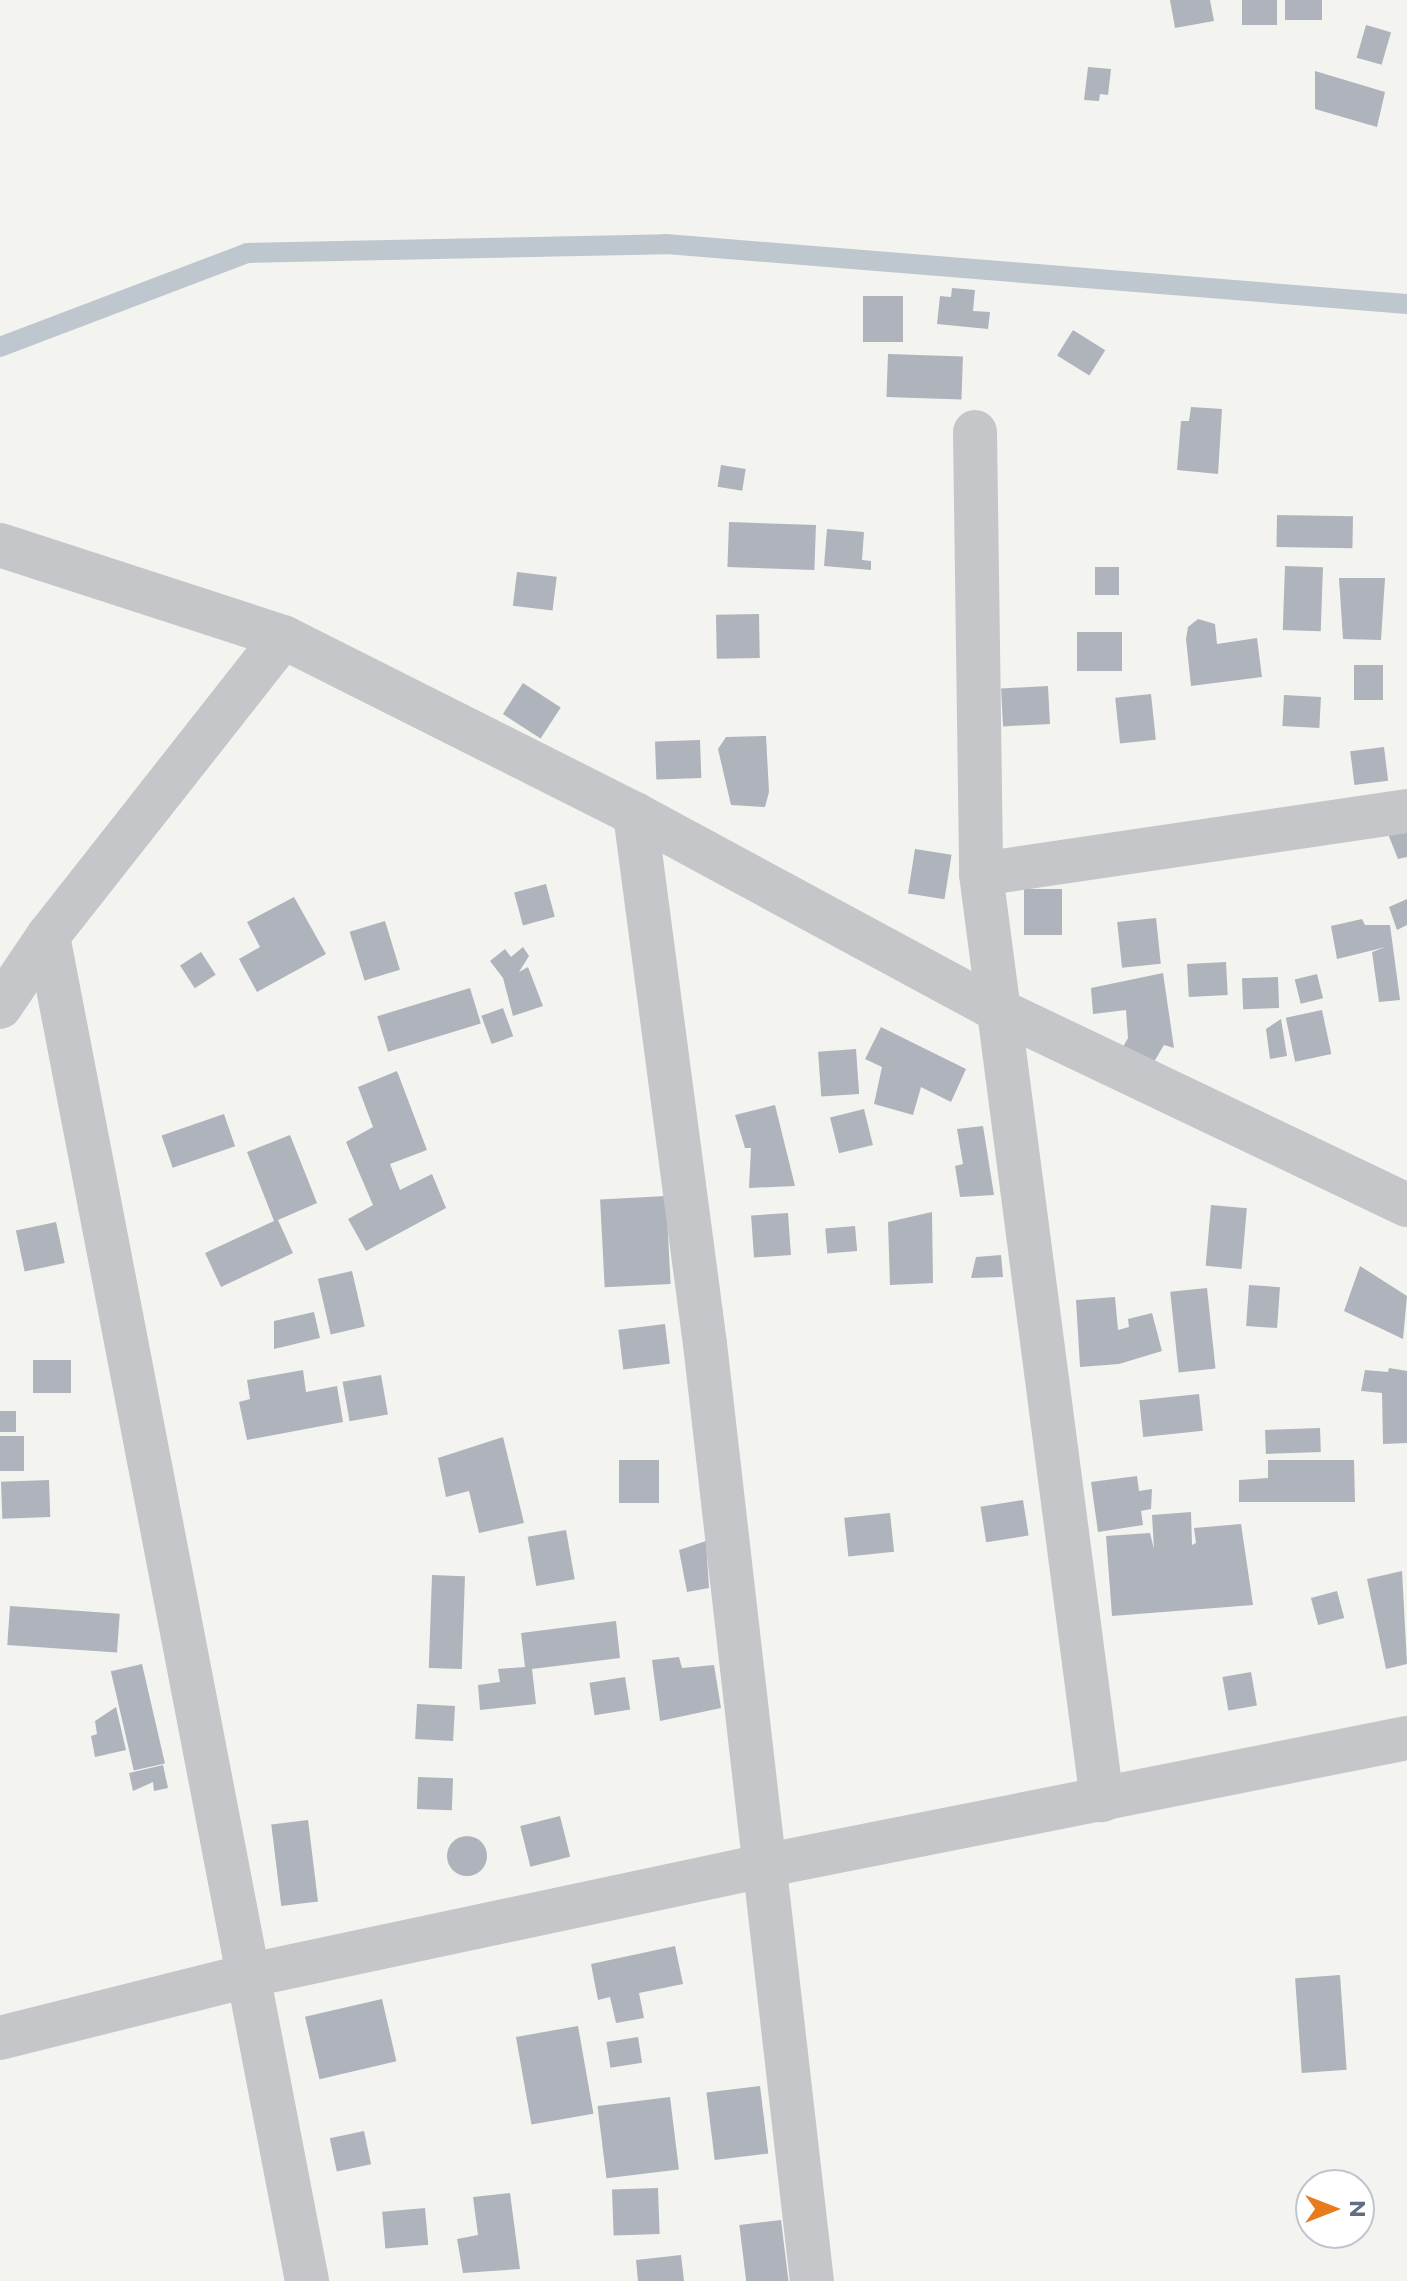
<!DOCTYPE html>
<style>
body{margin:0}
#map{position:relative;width:1407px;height:2281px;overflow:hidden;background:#f3f4f0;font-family:Montserrat,sans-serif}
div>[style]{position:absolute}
.stream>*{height:20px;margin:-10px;padding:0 10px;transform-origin:10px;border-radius:10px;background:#bfc7ce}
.building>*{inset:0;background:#afb3bb;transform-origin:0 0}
.round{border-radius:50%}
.minor>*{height:44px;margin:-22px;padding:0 22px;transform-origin:22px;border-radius:22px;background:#c4c6ca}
span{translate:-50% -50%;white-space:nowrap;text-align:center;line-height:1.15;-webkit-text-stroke:8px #fff;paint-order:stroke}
.north{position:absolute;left:1295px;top:2169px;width:80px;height:80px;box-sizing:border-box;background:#fff;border:2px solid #c0c4cd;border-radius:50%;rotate:90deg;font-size:22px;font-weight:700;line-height:32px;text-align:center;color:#626c82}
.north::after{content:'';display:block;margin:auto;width:28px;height:36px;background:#e77b1d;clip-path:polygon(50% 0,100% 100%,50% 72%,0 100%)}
</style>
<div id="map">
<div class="stream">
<i style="left:0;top:347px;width:264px;rotate:-20.8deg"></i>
<i style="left:247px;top:253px;width:419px;rotate:-1.2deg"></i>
<i style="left:666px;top:244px;width:743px;rotate:4.63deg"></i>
</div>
<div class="building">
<i style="clip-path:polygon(1170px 0,1210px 0,1214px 21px,1175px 28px)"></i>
<i style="left:1242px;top:0;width:35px;height:25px"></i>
<i style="left:1285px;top:0;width:37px;height:20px"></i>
<i style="left:1366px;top:25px;width:26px;height:34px;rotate:16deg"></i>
<i style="clip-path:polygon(1088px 67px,1111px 69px,1108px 95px,1100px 94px,1099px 101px,1084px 100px)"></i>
<i style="clip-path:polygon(1315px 71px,1385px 92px,1377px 127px,1315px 109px)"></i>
<i style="clip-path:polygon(952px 288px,975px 290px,973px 311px,990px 312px,988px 329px,937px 324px,940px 296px,951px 297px)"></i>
<i style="left:863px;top:296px;width:40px;height:46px"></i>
<i style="left:1073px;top:330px;width:38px;height:30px;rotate:32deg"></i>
<i style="left:888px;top:354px;width:75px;height:43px;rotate:2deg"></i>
<i style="clip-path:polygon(1191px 407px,1222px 409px,1218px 474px,1177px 470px,1181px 421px,1189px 421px)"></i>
<i style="left:721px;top:465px;width:25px;height:22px;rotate:9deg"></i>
<i style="left:1277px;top:515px;width:76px;height:32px;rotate:1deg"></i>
<i style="left:729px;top:522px;width:87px;height:45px;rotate:2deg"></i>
<i style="clip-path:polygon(827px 529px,864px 532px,862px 560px,871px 561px,871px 570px,824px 566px)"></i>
<i style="left:1285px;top:566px;width:38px;height:64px;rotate:2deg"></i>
<i style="left:1095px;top:567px;width:24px;height:28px"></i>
<i style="left:517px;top:572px;width:40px;height:34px;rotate:7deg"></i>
<i style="clip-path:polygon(1339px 578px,1385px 578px,1381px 640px,1343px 639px)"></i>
<i style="left:759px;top:614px;width:44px;height:43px;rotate:89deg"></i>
<i style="clip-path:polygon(1198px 619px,1215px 624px,1217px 644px,1257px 638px,1262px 677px,1191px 686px,1186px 639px,1188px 627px)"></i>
<i style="left:1122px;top:632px;width:39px;height:45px;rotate:90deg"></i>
<i style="left:1354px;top:665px;width:29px;height:35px"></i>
<i style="left:523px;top:683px;width:45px;height:37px;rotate:33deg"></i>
<i style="left:1048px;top:686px;width:38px;height:47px;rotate:87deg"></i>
<i style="left:1151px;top:694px;width:46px;height:36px;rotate:84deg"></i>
<i style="left:1284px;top:695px;width:37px;height:31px;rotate:3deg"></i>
<i style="clip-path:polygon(766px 736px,769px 792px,765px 807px,731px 805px,718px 749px,726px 737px)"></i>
<i style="left:700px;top:740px;width:38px;height:45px;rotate:88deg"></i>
<i style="left:1384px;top:747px;width:34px;height:34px;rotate:83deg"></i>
<i style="clip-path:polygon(1407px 832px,1407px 857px,1398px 859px,1388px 834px)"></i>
<i style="left:915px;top:849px;width:37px;height:45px;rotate:9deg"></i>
<i style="left:546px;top:884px;width:34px;height:33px;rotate:75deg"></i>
<i style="left:1024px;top:889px;width:38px;height:46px"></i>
<i style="clip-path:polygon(294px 897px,326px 954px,257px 992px,239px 959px,260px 947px,247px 922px)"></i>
<i style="clip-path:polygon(1407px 899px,1407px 925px,1397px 930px,1389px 907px)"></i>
<i style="left:1156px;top:918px;width:46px;height:39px;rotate:84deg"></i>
<i style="clip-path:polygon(1362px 919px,1365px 925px,1390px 925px,1400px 1000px,1379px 1002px,1372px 952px,1386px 947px,1337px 959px,1331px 926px)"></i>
<i style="left:385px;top:921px;width:51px;height:37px;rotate:73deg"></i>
<i style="clip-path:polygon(523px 947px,529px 956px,519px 972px,528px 967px,543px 1006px,513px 1016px,503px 978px,490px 961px,505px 949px,511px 957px)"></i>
<i style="left:201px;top:952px;width:27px;height:25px;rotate:57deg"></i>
<i style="left:1226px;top:962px;width:33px;height:39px;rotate:87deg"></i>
<i style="clip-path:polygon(1163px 973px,1174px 1048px,1164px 1045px,1151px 1067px,1120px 1052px,1128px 1038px,1126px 1010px,1093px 1014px,1091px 988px)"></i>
<i style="left:1317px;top:974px;width:25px;height:23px;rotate:76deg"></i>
<i style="left:1278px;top:977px;width:31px;height:36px;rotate:88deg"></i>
<i style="left:470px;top:988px;width:37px;height:97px;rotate:73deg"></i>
<i style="left:503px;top:1008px;width:30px;height:23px;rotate:70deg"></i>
<i style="left:1322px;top:1010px;width:45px;height:37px;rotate:78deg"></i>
<i style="clip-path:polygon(1281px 1019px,1287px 1056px,1270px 1059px,1266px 1029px)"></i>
<i style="clip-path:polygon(881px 1027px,966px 1069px,951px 1102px,921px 1087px,913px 1115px,874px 1104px,882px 1067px,865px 1059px)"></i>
<i style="left:856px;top:1049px;width:45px;height:38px;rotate:86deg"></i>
<i style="clip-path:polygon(397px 1071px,427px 1150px,390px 1164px,400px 1190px,432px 1174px,446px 1208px,366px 1251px,348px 1219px,373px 1205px,346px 1142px,373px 1127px,358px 1087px)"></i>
<i style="clip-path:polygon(775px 1105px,795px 1186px,749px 1188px,751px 1148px,745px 1148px,735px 1115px)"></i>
<i style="left:864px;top:1109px;width:37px;height:35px;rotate:76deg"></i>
<i style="left:224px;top:1114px;width:34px;height:66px;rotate:71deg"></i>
<i style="clip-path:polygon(983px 1126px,994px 1195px,960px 1197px,955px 1166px,963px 1164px,957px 1129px)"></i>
<i style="clip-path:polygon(290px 1135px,317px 1203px,278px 1220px,293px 1253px,221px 1287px,205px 1253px,274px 1221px,247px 1152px)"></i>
<i style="left:666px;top:1196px;width:88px;height:66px;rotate:87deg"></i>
<i style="left:1211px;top:1205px;width:36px;height:61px;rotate:5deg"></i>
<i style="clip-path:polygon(932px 1212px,933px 1283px,890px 1285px,888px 1222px)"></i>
<i style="left:788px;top:1213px;width:42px;height:37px;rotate:86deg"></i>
<i style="left:56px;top:1222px;width:42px;height:41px;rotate:78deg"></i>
<i style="left:855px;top:1226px;width:25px;height:30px;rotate:85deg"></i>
<i style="clip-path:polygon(1001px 1255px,1003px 1277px,971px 1278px,976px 1257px)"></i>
<i style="clip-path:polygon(1360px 1266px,1407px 1296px,1403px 1339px,1344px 1311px)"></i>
<i style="left:352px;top:1271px;width:57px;height:35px;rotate:77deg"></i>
<i style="left:1249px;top:1285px;width:31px;height:41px;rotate:4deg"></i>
<i style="left:1207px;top:1288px;width:81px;height:37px;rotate:84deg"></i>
<i style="clip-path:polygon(1115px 1297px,1118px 1330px,1129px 1327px,1128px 1319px,1152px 1313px,1162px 1351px,1119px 1364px,1080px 1367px,1076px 1300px)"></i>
<i style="clip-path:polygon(314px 1312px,320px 1338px,274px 1349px,274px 1321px)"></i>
<i style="left:665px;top:1324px;width:40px;height:47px;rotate:83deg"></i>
<i style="left:33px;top:1360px;width:38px;height:33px"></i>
<i style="clip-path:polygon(1389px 1368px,1407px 1371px,1407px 1443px,1383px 1444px,1382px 1393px,1361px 1391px,1365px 1370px,1388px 1372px)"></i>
<i style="clip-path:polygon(303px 1370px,306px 1392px,337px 1386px,343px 1422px,247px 1440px,239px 1402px,250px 1399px,247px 1380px)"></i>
<i style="left:381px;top:1375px;width:40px;height:39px;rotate:80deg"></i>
<i style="left:1199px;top:1394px;width:37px;height:60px;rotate:84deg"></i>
<i style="left:0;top:1411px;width:16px;height:21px"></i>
<i style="left:1320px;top:1428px;width:24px;height:55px;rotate:88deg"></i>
<i style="left:0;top:1436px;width:24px;height:35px"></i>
<i style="clip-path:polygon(503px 1437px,524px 1523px,479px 1533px,469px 1491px,446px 1497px,438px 1458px)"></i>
<i style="left:619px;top:1460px;width:40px;height:43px"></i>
<i style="clip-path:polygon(1268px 1460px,1354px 1460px,1355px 1502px,1239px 1502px,1239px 1480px,1268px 1478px)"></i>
<i style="clip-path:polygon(1137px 1476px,1139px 1491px,1152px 1489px,1151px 1509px,1141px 1511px,1143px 1525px,1098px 1532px,1091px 1482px)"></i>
<i style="left:49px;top:1480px;width:37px;height:48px;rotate:88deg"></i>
<i style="left:1023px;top:1500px;width:36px;height:43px;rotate:81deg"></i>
<i style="clip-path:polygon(1191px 1512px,1192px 1545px,1196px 1543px,1194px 1528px,1241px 1524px,1253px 1605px,1112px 1616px,1106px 1536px,1150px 1533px,1154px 1549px,1152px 1515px)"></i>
<i style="left:890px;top:1513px;width:39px;height:46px;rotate:84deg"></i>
<i style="left:566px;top:1530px;width:50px;height:39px;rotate:80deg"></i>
<i style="clip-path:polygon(706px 1541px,709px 1588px,687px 1592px,679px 1550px)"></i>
<i style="clip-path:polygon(1402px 1571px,1407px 1664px,1386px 1669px,1367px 1579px)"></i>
<i style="left:432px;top:1575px;width:33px;height:93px;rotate:2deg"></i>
<i style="left:1337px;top:1591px;width:28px;height:27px;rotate:75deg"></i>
<i style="left:10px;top:1606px;width:110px;height:39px;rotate:4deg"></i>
<i style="clip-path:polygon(616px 1621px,620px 1658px,532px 1669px,536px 1704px,480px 1710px,478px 1685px,500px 1682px,498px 1669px,525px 1667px,521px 1633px)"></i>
<i style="clip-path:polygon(679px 1657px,682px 1668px,714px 1665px,721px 1708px,660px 1721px,652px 1660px)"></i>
<i style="left:142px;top:1664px;width:102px;height:32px;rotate:77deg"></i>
<i style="left:1251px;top:1672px;width:34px;height:29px;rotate:80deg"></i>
<i style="left:625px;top:1677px;width:33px;height:36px;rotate:81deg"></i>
<i style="left:417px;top:1704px;width:38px;height:35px;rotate:3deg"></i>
<i style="clip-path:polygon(116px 1707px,126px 1750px,95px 1757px,91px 1736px,97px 1734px,95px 1721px)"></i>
<i style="clip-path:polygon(163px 1765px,168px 1788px,154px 1791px,153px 1782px,133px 1791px,129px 1773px)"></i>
<i style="left:418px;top:1777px;width:35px;height:32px;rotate:2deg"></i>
<i style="left:560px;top:1816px;width:42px;height:41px;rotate:76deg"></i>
<i style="left:308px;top:1820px;width:82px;height:37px;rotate:83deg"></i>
<i class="round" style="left:447px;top:1836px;width:40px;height:40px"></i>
<i style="clip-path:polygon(675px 1946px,683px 1984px,639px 1993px,644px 2018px,616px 2023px,610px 1997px,598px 2000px,591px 1964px)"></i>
<i style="left:1340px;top:1975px;width:95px;height:45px;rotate:86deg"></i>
<i style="left:382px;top:1999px;width:64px;height:79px;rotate:77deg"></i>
<i style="left:578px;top:2026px;width:89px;height:63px;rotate:80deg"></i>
<i style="left:638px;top:2037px;width:26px;height:32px;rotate:81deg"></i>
<i style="left:760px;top:2086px;width:68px;height:54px;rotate:83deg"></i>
<i style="left:670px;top:2097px;width:73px;height:73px;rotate:83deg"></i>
<i style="left:364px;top:2131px;width:34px;height:35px;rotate:78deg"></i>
<i style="left:658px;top:2188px;width:46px;height:46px;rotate:88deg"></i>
<i style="clip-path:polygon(510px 2193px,520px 2269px,463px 2273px,457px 2239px,478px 2235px,473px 2197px)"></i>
<i style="left:425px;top:2208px;width:37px;height:43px;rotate:85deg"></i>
<i style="left:781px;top:2220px;width:62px;height:42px;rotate:83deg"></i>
<i style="clip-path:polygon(681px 2255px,684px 2281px,638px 2281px,636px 2260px)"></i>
</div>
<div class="minor">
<i style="left:975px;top:432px;width:442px;rotate:89.2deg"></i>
<i style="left:981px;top:874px;width:934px;rotate:82.56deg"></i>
<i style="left:0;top:545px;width:298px;rotate:18deg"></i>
<i style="left:283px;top:637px;width:394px;rotate:26.7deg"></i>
<i style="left:635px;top:814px;width:413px;rotate:28.4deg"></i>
<i style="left:998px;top:1010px;width:453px;rotate:25.5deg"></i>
<i style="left:635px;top:814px;width:535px;rotate:82.48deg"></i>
<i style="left:705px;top:1344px;width:943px;rotate:83.49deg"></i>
<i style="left:981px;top:874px;width:431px;rotate:-8.4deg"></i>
<i style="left:48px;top:936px;width:1370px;rotate:79.1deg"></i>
<i style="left:0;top:1007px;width:86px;rotate:-55.9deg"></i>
<i style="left:48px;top:936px;width:380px;rotate:-51.8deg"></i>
<i style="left:0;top:2038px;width:259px;rotate:-14.1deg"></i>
<i style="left:251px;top:1975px;width:523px;rotate:-12.02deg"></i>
<i style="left:763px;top:1866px;width:657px;rotate:-11.24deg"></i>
</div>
<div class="north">N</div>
</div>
